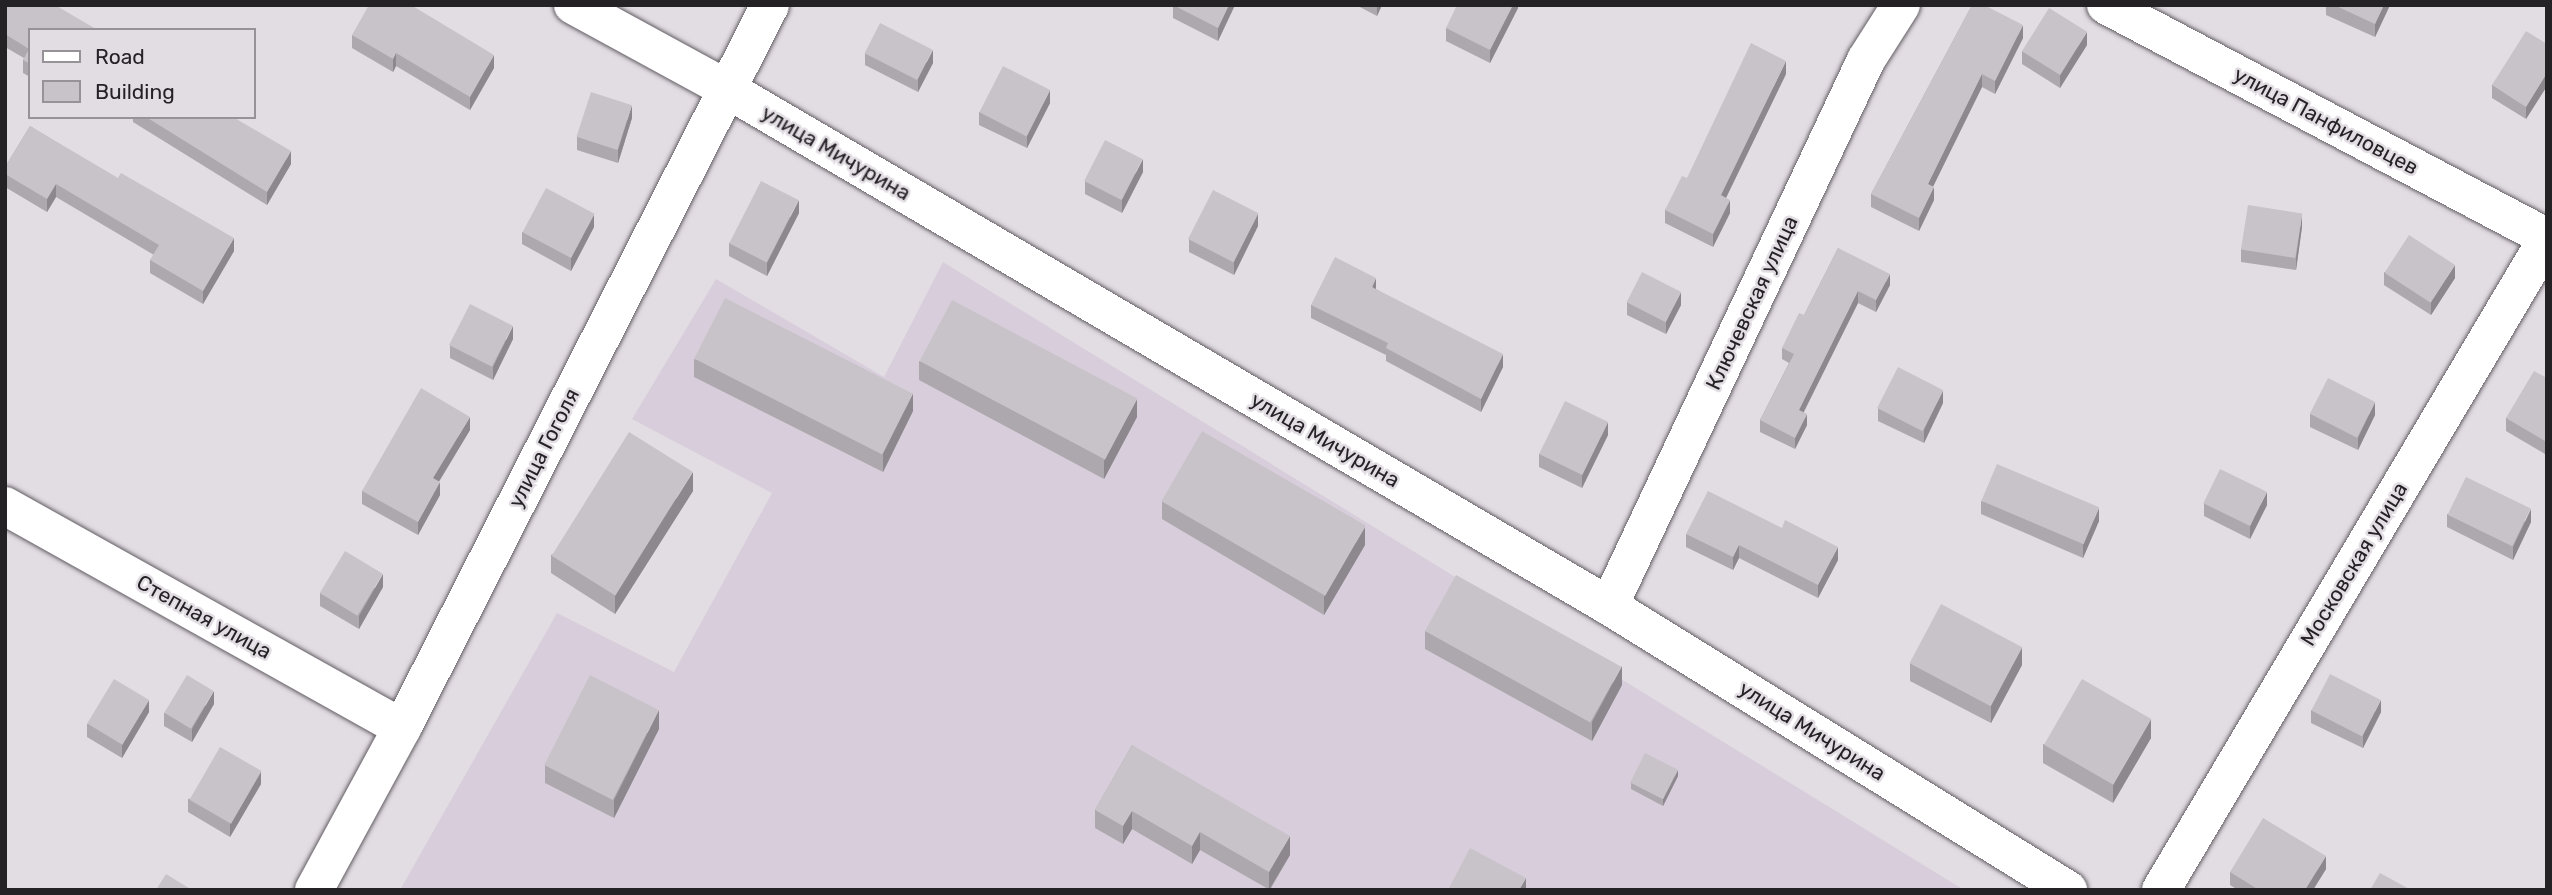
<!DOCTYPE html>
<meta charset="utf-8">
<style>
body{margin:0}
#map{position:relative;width:2552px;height:895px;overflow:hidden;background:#e2dce3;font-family:Rubik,sans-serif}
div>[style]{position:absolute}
.built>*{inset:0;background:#d8cedb}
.roads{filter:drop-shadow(0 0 2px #625d63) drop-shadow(0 0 2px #625d63)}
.street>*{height:38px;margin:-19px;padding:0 19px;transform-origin:19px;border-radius:19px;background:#fff}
.primary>*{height:38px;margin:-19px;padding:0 19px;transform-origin:19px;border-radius:19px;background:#fff}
.wall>*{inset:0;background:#aca8ad}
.shaded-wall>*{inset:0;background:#8c888d}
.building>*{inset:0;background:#c8c3c9;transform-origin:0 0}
span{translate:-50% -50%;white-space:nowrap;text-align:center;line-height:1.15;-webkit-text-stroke:5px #e2dce3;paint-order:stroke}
.street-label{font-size:21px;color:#242225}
.frame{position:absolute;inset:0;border:7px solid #242225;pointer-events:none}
.legend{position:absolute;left:28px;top:28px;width:228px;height:91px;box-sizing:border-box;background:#e2dce3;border:2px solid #969297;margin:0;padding:9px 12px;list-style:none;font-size:21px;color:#242225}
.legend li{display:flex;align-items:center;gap:14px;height:35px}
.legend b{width:35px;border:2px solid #969297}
</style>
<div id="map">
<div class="built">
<i style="clip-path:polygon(943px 262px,1964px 890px,400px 890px,557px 613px,674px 672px,772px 493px,632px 419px,716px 279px,884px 377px)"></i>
</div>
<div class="roads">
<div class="street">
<i style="left:573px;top:5px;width:173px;rotate:28.6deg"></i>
<i style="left:725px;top:88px;width:1025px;rotate:30.37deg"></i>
<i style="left:1609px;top:606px;width:540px;rotate:31.75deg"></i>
<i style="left:2106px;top:5px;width:499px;rotate:27.8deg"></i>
<i style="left:5px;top:506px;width:455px;rotate:29.2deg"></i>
<i style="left:1609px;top:606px;width:603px;rotate:-64.79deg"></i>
<i style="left:1866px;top:60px;width:65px;rotate:-57.5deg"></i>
<i style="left:2161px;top:890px;width:757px;rotate:-59.33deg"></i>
</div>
<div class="primary">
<i style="left:314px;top:890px;width:184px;rotate:-61.5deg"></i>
<i style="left:402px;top:728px;width:811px;rotate:-63.02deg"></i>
</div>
</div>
<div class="wall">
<i style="clip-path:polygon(5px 5px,30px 30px,30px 77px,23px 73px,23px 60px,24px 58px,5px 47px)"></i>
<i style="clip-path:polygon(1173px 5px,1235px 5px,1218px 41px,1173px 18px)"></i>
<i style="clip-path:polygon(1356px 5px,1382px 5px,1377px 16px)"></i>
<i style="clip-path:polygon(1518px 5px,1518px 8px,1490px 63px,1446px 41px,1446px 28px)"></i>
<i style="clip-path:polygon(1972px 5px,2023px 38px,1995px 94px,1982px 87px,1933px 186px,1934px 200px,1919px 231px,1871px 207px,1871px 194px)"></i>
<i style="clip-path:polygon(2326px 5px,2390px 5px,2375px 37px,2326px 15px)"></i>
<i style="clip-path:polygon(352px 35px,494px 68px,470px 110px,396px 66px,393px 72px,352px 48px)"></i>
<i style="clip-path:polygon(2547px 44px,2547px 86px,2526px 119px,2492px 98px,2492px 85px)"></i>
<i style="clip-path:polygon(2087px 45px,2060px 88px,2022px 64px,2022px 51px)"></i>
<i style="clip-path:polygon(865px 53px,933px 63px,918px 92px,865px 65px)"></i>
<i style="clip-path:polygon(1786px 74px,1726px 198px,1730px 213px,1713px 247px,1665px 223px,1665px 210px,1687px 178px)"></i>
<i style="clip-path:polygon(1050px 103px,1027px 148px,979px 125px,979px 112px)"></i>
<i style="clip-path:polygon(133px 117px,233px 117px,291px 164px,267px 205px,133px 122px)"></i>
<i style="clip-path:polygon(632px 118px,618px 163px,577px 150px,577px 137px)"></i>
<i style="clip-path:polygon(30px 126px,234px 251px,203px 304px,150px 273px,150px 260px,154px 255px,56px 197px,47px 212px,5px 187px,5px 167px)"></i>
<i style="clip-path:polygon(1143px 172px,1122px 213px,1085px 194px,1085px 181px)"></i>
<i style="clip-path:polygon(799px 213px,767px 276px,729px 256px,729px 243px)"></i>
<i style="clip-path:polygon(1258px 226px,1234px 275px,1189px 252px,1189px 239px)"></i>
<i style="clip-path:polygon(594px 227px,571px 271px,522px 244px,522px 232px)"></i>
<i style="clip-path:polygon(2302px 227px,2296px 270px,2241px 262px,2241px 249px)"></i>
<i style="clip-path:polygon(1838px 248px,1890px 285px,1876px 312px,1858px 303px,1804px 412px,1807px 425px,1795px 449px,1760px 432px,1760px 420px,1789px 363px,1782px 359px,1782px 348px,1804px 315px)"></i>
<i style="clip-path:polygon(2384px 272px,2455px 278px,2431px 315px,2384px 285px)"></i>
<i style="clip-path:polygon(1376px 289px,1503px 367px,1481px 412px,1386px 361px,1386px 355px,1311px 318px,1311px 305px)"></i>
<i style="clip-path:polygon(1627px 302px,1681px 305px,1666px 334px,1627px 315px)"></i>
<i style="clip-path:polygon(513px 339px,493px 380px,450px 358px,450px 345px)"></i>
<i style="clip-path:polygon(694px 359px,913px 411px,883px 472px,694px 377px)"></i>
<i style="clip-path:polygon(919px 361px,1137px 417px,1104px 479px,919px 380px)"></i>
<i style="clip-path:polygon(2547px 378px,2547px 452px,2545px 454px,2506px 431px,2506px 418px)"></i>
<i style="clip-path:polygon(1943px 403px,1924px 443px,1878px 421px,1878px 408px)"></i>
<i style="clip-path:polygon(2310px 414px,2375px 415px,2358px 450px,2310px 427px)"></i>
<i style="clip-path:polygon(470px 430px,439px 482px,440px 495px,418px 535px,362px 504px,362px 491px)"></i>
<i style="clip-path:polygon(1608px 435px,1582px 488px,1539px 467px,1539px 454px)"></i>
<i style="clip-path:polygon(693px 491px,615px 614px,551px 573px,551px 555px)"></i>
<i style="clip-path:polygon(1162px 501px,1365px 545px,1324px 615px,1162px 519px)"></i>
<i style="clip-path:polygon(1981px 501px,2099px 521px,2083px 558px,1981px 514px)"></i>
<i style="clip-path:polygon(2204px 503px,2267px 505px,2250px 539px,2204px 516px)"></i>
<i style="clip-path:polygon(2447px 514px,2531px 522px,2513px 560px,2447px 527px)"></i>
<i style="clip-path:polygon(1686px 534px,1838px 560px,1818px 598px,1739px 558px,1733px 570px,1686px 547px)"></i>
<i style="clip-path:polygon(383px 587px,359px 629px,320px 606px,320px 593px)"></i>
<i style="clip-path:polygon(1425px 631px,1622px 685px,1592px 741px,1425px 649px)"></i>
<i style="clip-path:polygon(1910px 663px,2022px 665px,1991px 723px,1910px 681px)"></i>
<i style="clip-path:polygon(214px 704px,192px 742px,164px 726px,164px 713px)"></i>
<i style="clip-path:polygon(2311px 710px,2381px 712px,2363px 748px,2311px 723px)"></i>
<i style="clip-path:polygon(149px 712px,122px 758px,87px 737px,87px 724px)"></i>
<i style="clip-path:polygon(659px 729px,614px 818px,545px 783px,545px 765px)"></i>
<i style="clip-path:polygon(2151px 738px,2113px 803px,2043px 763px,2043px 744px)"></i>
<i style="clip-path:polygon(1132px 745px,1290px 855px,1270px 890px,1200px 850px,1192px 864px,1132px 829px,1123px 844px,1095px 828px,1095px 810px)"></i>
<i style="clip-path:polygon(1678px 776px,1663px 806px,1631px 789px,1631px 783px)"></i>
<i style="clip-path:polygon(261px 784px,230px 837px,188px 812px,188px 799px)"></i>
<i style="clip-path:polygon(2326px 869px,2313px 890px,2238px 890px,2230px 885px,2230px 872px)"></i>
</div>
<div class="shaded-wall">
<i style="clip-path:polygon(1229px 5px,1235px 5px,1218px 41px,1218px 28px)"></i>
<i style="clip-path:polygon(1377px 5px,1382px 5px,1377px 16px)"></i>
<i style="clip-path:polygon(1513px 5px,1518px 5px,1518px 8px,1490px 63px,1490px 50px)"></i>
<i style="clip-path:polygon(2384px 5px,2390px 5px,2375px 37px,2375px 24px)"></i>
<i style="clip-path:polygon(2023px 25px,2023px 38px,1995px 94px,1995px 81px)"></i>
<i style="clip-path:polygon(2087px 32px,2087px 45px,2060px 88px,2060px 75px)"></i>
<i style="clip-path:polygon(933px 50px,933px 63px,918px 92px,918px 79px)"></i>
<i style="clip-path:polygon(396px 53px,396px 66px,393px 72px,393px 59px)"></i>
<i style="clip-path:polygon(494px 55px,494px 68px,470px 110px,470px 97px)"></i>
<i style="clip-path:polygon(1786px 61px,1786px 74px,1721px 208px,1721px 195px)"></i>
<i style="clip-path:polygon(2547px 73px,2547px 86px,2526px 119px,2526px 107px)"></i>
<i style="clip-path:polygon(1982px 74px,1982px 87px,1928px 197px,1928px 184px)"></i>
<i style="clip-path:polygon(1050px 90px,1050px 103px,1027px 148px,1027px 136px)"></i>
<i style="clip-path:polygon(632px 105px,632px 118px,618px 163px,618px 150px)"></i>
<i style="clip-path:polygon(291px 151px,291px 164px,267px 205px,267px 192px)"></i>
<i style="clip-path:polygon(1143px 159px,1143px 172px,1122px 213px,1122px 200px)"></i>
<i style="clip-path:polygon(56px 184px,56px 197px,47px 212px,47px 199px)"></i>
<i style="clip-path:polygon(1934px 187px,1934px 200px,1919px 231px,1919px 218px)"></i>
<i style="clip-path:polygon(799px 200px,799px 213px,767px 276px,767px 263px)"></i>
<i style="clip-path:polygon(1730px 200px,1730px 213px,1713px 247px,1713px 234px)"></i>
<i style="clip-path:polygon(1258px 213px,1258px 226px,1234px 275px,1234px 262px)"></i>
<i style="clip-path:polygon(594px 214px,594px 227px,571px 271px,571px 258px)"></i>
<i style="clip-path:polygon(2302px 214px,2302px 227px,2296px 270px,2296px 258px)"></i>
<i style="clip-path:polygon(234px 238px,234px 251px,203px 304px,203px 291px)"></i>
<i style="clip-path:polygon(2455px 265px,2455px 278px,2431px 315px,2431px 302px)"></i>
<i style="clip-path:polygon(1890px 274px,1890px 285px,1876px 312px,1876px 300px)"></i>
<i style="clip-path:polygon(1376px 278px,1376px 291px,1372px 287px)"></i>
<i style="clip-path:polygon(1858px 291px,1858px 303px,1799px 421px,1799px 410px)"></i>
<i style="clip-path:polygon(1681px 292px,1681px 305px,1666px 334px,1666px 321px)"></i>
<i style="clip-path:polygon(513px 326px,513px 339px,493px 380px,493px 367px)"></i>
<i style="clip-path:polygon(1503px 354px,1503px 367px,1481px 412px,1481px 399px)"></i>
<i style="clip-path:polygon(1943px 390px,1943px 403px,1924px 443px,1924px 430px)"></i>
<i style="clip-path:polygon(913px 393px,913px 411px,883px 472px,883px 454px)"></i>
<i style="clip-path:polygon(1137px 399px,1137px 417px,1104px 479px,1104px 461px)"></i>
<i style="clip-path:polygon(2375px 402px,2375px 415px,2358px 450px,2358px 438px)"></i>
<i style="clip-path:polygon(1807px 414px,1807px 425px,1795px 449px,1795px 438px)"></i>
<i style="clip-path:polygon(470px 417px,470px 430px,433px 491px,433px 478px)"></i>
<i style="clip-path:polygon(1608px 422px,1608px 435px,1582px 488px,1582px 475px)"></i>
<i style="clip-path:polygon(2547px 439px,2547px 452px,2545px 454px,2545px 441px)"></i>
<i style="clip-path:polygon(693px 472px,693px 491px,615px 614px,615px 596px)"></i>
<i style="clip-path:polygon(440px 482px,440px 495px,418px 535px,418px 522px)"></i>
<i style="clip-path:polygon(2267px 492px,2267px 505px,2250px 539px,2250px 526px)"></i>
<i style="clip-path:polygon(2099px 508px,2099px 521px,2083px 558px,2083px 545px)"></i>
<i style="clip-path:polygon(2531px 509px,2531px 522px,2513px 560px,2513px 547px)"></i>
<i style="clip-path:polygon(1365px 527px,1365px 545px,1324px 615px,1324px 597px)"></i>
<i style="clip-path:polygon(1739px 545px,1739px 558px,1733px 570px,1733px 557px)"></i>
<i style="clip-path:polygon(1838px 547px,1838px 560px,1818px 598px,1818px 585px)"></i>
<i style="clip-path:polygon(383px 574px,383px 587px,359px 629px,359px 616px)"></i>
<i style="clip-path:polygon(2022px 647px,2022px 665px,1991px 723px,1991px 705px)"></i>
<i style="clip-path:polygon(1622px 666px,1622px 685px,1592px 741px,1592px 722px)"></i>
<i style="clip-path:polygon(214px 691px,214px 704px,192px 742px,192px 729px)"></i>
<i style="clip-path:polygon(149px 700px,149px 712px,122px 758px,122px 745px)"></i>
<i style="clip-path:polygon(2381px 700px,2381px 712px,2363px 748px,2363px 735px)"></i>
<i style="clip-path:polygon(659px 710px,659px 729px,614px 818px,614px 800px)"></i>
<i style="clip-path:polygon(2151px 719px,2151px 738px,2113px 803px,2113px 785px)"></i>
<i style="clip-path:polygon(1678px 770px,1678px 776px,1663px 806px,1663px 799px)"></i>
<i style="clip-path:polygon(261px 771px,261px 784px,230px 837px,230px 824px)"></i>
<i style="clip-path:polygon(1132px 811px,1132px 829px,1123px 844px,1123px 826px)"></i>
<i style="clip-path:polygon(1200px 832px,1200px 850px,1192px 864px,1192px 846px)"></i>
<i style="clip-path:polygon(1290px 836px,1290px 855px,1269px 890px,1269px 872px)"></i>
<i style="clip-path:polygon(2326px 856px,2326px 869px,2313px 890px,2305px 890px)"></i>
<i style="clip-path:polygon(1526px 878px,1526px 890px,1519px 890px)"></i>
</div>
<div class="building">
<i style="clip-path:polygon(5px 5px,55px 5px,96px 29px,30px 30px,30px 64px,23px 60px,29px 49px,5px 34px)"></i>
<i style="clip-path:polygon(369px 5px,411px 5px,494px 55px,470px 97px,396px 53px,393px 59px,352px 35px)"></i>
<i style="clip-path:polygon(1173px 5px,1229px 5px,1218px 28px)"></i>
<i style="clip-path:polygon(1457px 5px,1513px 5px,1490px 50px,1446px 28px)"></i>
<i style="clip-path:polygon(1972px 5px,1984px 5px,2023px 25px,1995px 81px,1982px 74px,1928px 184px,1934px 187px,1919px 218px,1871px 194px)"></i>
<i style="clip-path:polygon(2334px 5px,2384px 5px,2375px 24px)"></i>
<i style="left:2049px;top:8px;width:45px;height:51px;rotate:32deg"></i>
<i style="left:880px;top:23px;width:59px;height:34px;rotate:27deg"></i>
<i style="clip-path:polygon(2526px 31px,2547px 44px,2547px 73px,2526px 107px,2492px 85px)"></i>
<i style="clip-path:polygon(1751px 43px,1786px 61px,1721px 195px,1730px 200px,1713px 234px,1665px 210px,1682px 176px,1687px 178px)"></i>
<i style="left:1003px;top:66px;width:53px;height:52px;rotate:27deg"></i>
<i style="left:591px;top:92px;width:43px;height:47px;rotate:18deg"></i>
<i style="clip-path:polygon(146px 117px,233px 117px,291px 151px,267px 192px)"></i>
<i style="clip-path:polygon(30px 126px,118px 178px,121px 173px,234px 238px,203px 291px,150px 260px,159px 245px,56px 184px,47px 199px,5px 174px,5px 167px)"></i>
<i style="left:1105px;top:140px;width:42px;height:46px;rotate:27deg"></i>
<i style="left:761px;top:181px;width:42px;height:70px;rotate:27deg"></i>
<i style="left:546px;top:188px;width:55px;height:50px;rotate:28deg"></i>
<i style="left:1213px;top:190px;width:51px;height:55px;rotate:27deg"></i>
<i style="left:2248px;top:205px;width:55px;height:45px;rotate:9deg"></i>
<i style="left:2409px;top:235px;width:55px;height:45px;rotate:33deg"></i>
<i style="clip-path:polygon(1838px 248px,1890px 274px,1876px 300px,1858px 291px,1799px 410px,1807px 414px,1795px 438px,1760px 420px,1794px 354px,1782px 348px,1799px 313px,1804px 315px)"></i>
<i style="clip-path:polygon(1335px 257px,1376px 278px,1372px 287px,1503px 354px,1481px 399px,1386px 348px,1388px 343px,1311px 305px)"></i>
<i style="left:1642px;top:272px;width:44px;height:34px;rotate:27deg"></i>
<i style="left:725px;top:298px;width:211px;height:68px;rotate:27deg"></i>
<i style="left:952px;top:300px;width:210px;height:69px;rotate:28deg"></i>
<i style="left:470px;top:304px;width:48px;height:46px;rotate:27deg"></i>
<i style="left:1898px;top:367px;width:51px;height:46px;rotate:27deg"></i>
<i style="clip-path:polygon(2534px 371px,2547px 378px,2547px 439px,2545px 441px,2506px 418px)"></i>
<i style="left:2328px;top:378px;width:53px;height:40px;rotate:27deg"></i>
<i style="clip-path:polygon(421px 388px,470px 417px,433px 478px,440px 482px,418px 522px,362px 491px)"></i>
<i style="left:1565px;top:401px;width:48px;height:59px;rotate:26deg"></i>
<i style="left:1202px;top:431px;width:189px;height:81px;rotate:30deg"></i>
<i style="left:629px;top:432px;width:75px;height:146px;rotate:32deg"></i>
<i style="left:1997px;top:464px;width:111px;height:40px;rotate:23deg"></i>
<i style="left:2220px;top:469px;width:52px;height:38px;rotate:26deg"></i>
<i style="left:2466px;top:477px;width:72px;height:42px;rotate:26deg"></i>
<i style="clip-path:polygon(1708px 491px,1782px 528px,1785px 520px,1838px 547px,1818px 585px,1739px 545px,1733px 557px,1686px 534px)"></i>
<i style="left:345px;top:551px;width:44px;height:49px;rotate:31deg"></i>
<i style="left:1456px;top:575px;width:189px;height:64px;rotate:29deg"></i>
<i style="left:1941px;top:604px;width:92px;height:67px;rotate:28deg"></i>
<i style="left:2330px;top:674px;width:57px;height:41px;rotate:27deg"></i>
<i style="left:187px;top:675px;width:31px;height:44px;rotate:31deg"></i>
<i style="left:590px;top:675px;width:77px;height:101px;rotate:27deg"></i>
<i style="left:114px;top:679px;width:41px;height:52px;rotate:31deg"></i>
<i style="left:2082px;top:679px;width:80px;height:76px;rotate:30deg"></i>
<i style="clip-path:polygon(1132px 745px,1290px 836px,1269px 872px,1200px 832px,1192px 846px,1132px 811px,1123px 826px,1095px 810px)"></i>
<i style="left:220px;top:747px;width:48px;height:61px;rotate:30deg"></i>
<i style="left:1645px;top:753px;width:37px;height:33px;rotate:27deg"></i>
<i style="clip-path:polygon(2263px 818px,2326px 856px,2305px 890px,2259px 890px,2230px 872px)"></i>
<i style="clip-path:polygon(1470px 848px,1526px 878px,1519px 890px,1448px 890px)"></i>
<i style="clip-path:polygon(2380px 873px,2411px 890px,2370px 890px)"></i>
<i style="clip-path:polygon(166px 874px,192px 890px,156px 890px)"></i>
</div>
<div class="street-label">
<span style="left:2326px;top:121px;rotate:28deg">улица Панфиловцев</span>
<span style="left:836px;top:153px;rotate:30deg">улица Мичурина</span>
<span style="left:1752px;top:303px;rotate:-65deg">Ключевская улица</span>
<span style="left:1325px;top:440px;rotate:30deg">улица Мичурина</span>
<span style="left:544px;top:448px;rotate:-63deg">улица Гоголя</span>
<span style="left:2354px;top:564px;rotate:-59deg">Московская улица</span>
<span style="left:204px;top:617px;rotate:29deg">Степная улица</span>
<span style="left:1812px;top:731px;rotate:32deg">улица Мичурина</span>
</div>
<div class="frame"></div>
<ul class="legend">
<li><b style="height:9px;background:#fff"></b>Road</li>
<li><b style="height:19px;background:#c8c3c9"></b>Building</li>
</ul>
</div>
